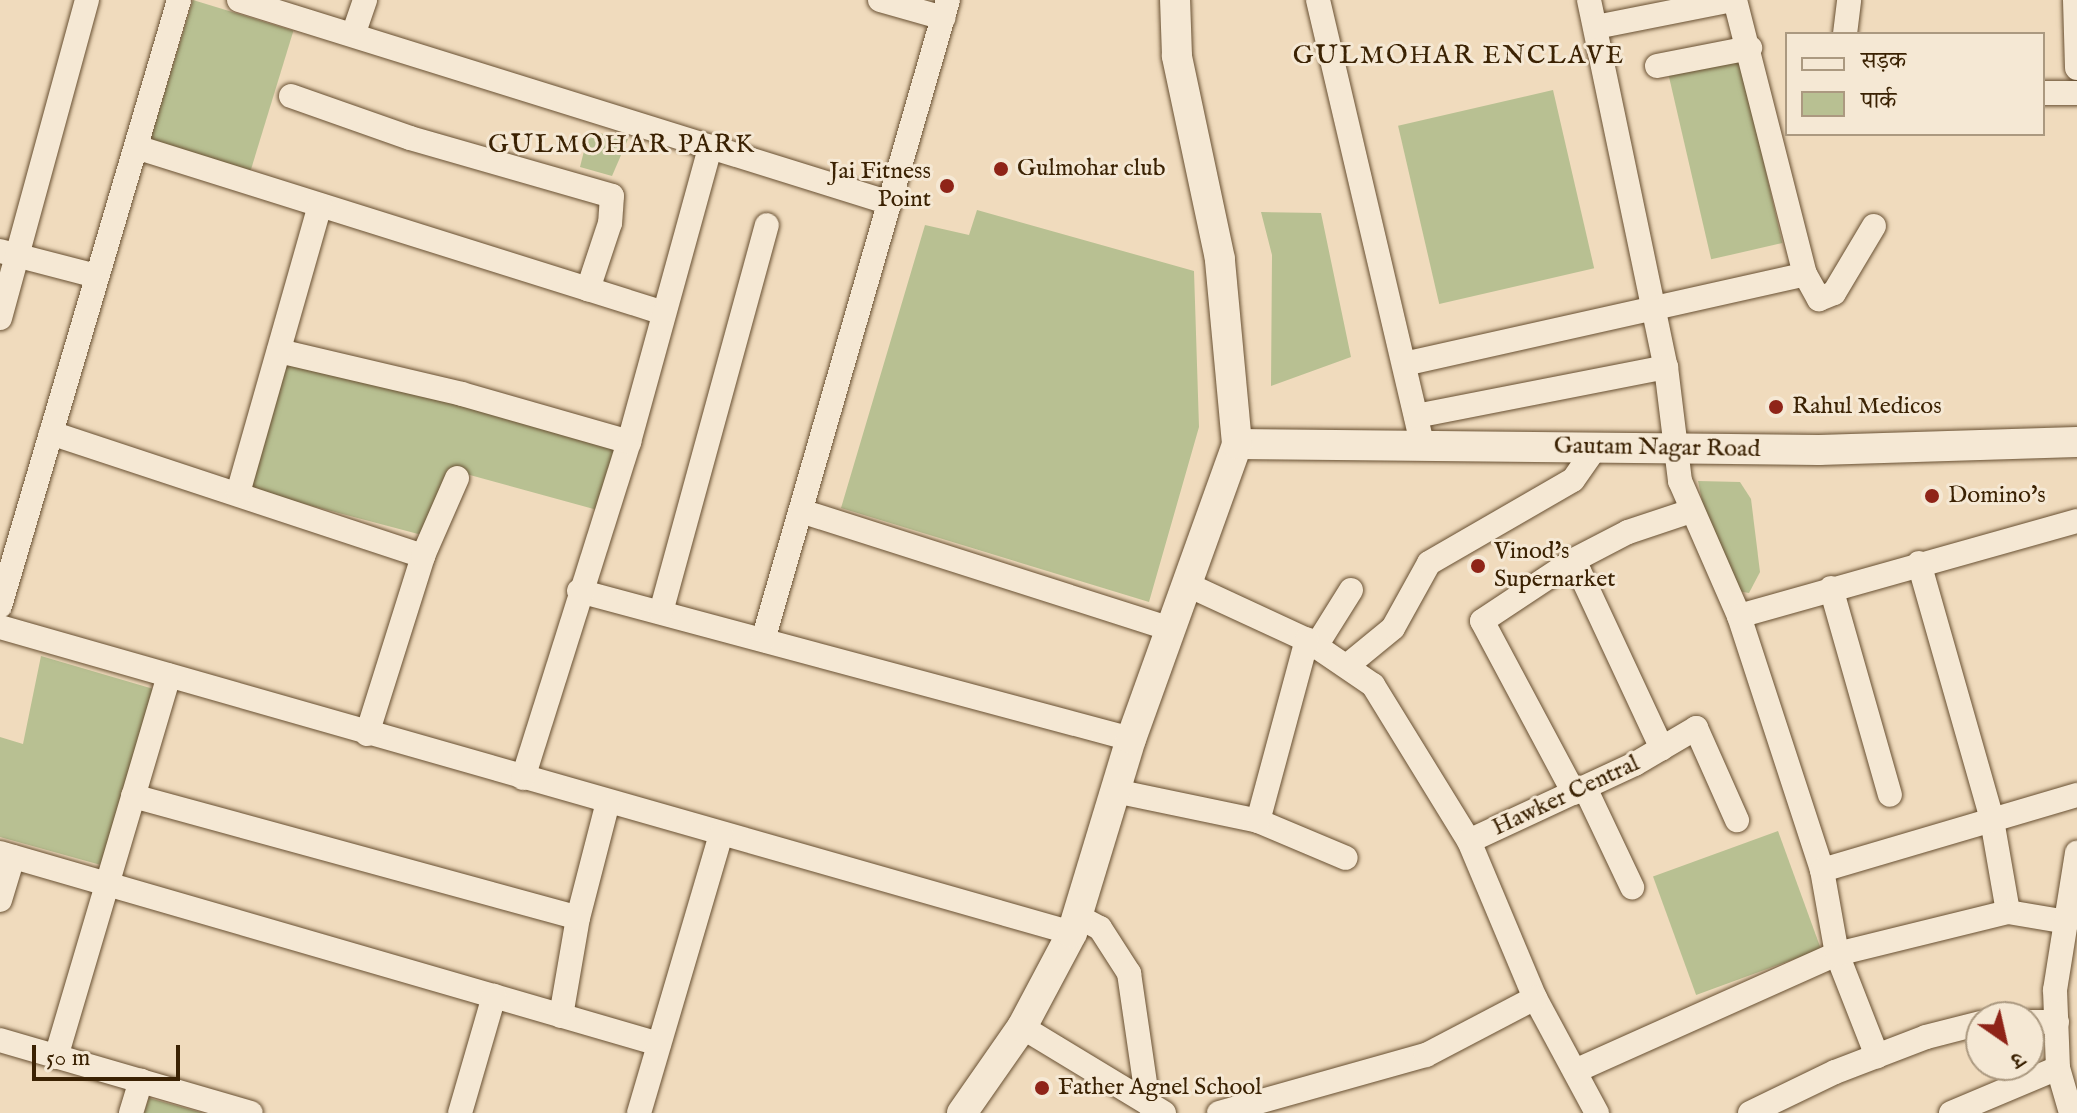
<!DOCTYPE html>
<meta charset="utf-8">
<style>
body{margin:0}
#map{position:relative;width:2077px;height:1113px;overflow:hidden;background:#f0dbbd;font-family:"IM FELL English","Noto Serif Devanagari",serif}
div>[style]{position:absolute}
.green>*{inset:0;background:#b8c092;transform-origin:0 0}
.roads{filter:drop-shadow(0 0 2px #685032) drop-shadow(0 0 2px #685032)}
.minor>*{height:24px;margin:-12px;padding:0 12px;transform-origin:12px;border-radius:12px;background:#f5e8d4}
.tertiary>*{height:30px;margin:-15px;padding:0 15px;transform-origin:15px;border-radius:15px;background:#f5e8d4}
.dots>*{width:22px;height:22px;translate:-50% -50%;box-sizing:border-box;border:4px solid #f5e8d4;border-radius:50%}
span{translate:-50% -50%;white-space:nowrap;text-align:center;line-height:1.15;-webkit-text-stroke:6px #f5e8d4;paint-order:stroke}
.poi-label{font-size:24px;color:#3b2203}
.left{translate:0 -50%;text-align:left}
.right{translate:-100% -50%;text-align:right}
.street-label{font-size:24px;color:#3b2203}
.neighbourhood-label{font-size:26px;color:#3b2203;letter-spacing:2px}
.legend{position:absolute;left:1785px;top:32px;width:260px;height:104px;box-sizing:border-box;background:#f5e8d4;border:2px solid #ab9980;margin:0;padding:10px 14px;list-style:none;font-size:24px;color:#3b2203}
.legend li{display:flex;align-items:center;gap:16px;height:40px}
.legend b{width:40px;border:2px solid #ab9980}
.north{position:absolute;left:1965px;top:1001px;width:80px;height:80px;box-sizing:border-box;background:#f5e8d4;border:2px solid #ab9980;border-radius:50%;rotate:146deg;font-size:22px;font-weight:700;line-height:32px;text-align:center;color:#3b2203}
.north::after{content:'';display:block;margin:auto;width:28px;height:36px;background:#8f2418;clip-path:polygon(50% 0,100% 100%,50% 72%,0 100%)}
.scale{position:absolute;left:32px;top:1045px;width:148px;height:36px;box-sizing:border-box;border:4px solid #3b2203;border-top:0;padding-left:10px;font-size:24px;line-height:28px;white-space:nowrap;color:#3b2203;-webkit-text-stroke:6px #f5e8d4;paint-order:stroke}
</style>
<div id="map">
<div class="green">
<i style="left:193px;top:0;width:105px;height:150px;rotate:17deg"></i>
<i style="left:1738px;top:51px;width:197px;height:73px;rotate:77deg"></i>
<i style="left:1553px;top:90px;width:183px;height:159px;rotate:77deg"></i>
<i style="clip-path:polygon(589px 131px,628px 139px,612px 176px,580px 167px)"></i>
<i style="clip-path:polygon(977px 210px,1194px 271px,1199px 427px,1149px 602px,841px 508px,925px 225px,969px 235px)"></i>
<i style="clip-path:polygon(1261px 212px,1321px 213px,1351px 357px,1271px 386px,1272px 255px)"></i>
<i style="clip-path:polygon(286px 361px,622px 446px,601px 511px,448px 469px,422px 535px,248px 489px)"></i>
<i style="clip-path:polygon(1698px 481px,1740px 482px,1751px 499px,1760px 572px,1749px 593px,1720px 588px)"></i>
<i style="clip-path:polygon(41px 656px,157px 690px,108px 867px,0 837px,0 737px,23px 744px)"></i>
<i style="left:1778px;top:831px;width:126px;height:133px;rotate:70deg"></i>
<i style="clip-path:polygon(149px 1098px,203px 1113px,144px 1113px)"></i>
</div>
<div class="roads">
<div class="minor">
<i style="left:239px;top:0;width:682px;rotate:17.32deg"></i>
<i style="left:880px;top:0;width:66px;rotate:15.9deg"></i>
<i style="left:1318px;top:0;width:457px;rotate:76.8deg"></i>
<i style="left:1589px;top:0;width:375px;rotate:78.2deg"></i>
<i style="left:1666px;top:367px;width:115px;rotate:83deg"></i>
<i style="left:1680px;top:481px;width:147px;rotate:66.4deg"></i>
<i style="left:1739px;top:616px;width:351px;rotate:-15.7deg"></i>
<i style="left:1735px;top:0;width:283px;rotate:75.7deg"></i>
<i style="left:1805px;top:274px;width:29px;rotate:61deg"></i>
<i style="left:1819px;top:299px;width:16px;rotate:-22deg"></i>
<i style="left:1834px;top:293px;width:78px;rotate:-59.2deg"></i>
<i style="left:2075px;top:0;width:68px;rotate:88.3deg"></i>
<i style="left:1596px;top:27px;width:139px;rotate:-11.2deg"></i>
<i style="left:1845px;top:34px;width:34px;rotate:-83deg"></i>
<i style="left:353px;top:35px;width:37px;rotate:-71deg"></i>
<i style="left:1657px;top:66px;width:95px;rotate:-11deg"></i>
<i style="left:2043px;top:93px;width:34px"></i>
<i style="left:291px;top:96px;width:126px;rotate:19.4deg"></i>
<i style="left:410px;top:138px;width:210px;rotate:16deg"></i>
<i style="left:612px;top:196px;width:27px;rotate:94deg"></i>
<i style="left:610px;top:223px;width:70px;rotate:108.4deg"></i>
<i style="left:136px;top:147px;width:550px;rotate:17.45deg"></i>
<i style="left:0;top:251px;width:100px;rotate:14.5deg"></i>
<i style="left:0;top:318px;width:330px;rotate:-74.7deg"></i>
<i style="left:279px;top:351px;width:188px;rotate:13.2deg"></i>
<i style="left:462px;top:394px;width:174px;rotate:16deg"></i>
<i style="left:1404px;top:364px;width:411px;rotate:-12.6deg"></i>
<i style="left:1416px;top:416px;width:255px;rotate:-11.1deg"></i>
<i style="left:51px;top:433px;width:392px;rotate:18.3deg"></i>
<i style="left:238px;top:493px;width:299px;rotate:-74.1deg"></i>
<i style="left:801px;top:511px;width:388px;rotate:17.7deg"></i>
<i style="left:1574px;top:560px;width:208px;rotate:65deg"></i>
<i style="left:1919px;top:563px;width:267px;rotate:74.1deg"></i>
<i style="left:1992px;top:820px;width:93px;rotate:80.1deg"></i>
<i style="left:2008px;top:912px;width:60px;rotate:9.6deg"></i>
<i style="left:1186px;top:584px;width:133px;rotate:24.8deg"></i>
<i style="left:1307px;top:640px;width:80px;rotate:34.3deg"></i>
<i style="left:1373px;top:685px;width:183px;rotate:58.4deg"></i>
<i style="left:1469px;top:841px;width:170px;rotate:67.2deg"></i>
<i style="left:1535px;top:998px;width:131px;rotate:61.7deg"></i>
<i style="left:1831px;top:588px;width:215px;rotate:74.1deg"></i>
<i style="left:579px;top:591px;width:571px;rotate:15.01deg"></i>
<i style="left:0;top:606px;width:632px;rotate:-73.54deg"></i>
<i style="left:661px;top:612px;width:401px;rotate:-74.7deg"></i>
<i style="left:1739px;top:616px;width:267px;rotate:71.9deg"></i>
<i style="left:1822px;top:870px;width:85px;rotate:79.9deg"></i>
<i style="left:1837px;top:954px;width:110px;rotate:68.6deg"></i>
<i style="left:0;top:627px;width:1115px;rotate:15.93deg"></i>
<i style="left:763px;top:640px;width:666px;rotate:-73.88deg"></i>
<i style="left:1316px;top:646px;width:66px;rotate:-58deg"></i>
<i style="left:1348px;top:665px;width:58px;rotate:-39.4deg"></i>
<i style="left:1393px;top:628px;width:74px;rotate:-61deg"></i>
<i style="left:1429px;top:563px;width:166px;rotate:-30deg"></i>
<i style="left:1573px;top:480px;width:40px;rotate:-55.1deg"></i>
<i style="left:367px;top:734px;width:187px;rotate:-72.5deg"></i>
<i style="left:423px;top:556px;width:85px;rotate:-66.4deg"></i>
<i style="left:523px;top:778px;width:352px;rotate:-72.5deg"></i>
<i style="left:629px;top:442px;width:306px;rotate:-74.6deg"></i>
<i style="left:1585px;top:788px;width:110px;rotate:64.6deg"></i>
<i style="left:1115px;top:791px;width:146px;rotate:11.8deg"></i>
<i style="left:1258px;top:821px;width:95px;rotate:22.8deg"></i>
<i style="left:1574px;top:793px;width:195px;rotate:-118.1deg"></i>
<i style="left:1482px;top:621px;width:110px;rotate:-33.5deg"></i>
<i style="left:1574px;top:560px;width:61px;rotate:-27.4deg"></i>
<i style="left:1628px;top:532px;width:66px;rotate:-18.4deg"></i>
<i style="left:133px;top:796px;width:461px;rotate:15.3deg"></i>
<i style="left:1258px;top:821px;width:188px;rotate:-74.9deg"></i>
<i style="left:1469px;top:841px;width:183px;rotate:-24.9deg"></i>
<i style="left:1635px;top:764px;width:71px;rotate:-30.5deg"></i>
<i style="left:1696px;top:728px;width:101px;rotate:66deg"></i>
<i style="left:0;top:853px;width:686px;rotate:16.16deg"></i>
<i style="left:1822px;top:870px;width:266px;rotate:-16.4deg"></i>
<i style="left:0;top:900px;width:45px;rotate:-73.2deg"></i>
<i style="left:1077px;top:916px;width:26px;rotate:28deg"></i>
<i style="left:1100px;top:928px;width:54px;rotate:57.2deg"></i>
<i style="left:1129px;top:973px;width:132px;rotate:81.7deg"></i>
<i style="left:561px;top:1016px;width:99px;rotate:-80.2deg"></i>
<i style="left:578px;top:918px;width:120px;rotate:-75.5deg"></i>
<i style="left:2029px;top:1022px;width:28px"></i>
<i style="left:1022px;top:1027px;width:166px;rotate:31.2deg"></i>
<i style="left:0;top:1040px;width:261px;rotate:16.2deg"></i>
<i style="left:56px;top:1057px;width:398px;rotate:-73.5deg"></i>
<i style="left:1575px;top:1071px;width:287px;rotate:-24.1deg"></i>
<i style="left:1837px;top:954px;width:176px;rotate:-13.8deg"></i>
<i style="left:131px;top:1113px;width:34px;rotate:-73deg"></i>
<i style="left:460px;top:1113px;width:122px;rotate:-73.8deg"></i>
<i style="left:639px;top:1113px;width:291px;rotate:-73.6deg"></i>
<i style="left:1219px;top:1113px;width:215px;rotate:-15.7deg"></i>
<i style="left:1426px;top:1055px;width:123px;rotate:-27.6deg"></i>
<i style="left:1750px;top:1113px;width:94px;rotate:-25.8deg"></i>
<i style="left:1835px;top:1072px;width:97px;rotate:-21deg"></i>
<i style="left:1926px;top:1037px;width:57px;rotate:-14.3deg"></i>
<i style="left:1951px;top:1113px;width:116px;rotate:-22.8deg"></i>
<i style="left:2071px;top:1113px;width:47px;rotate:-106.1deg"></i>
<i style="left:2058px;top:1068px;width:78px;rotate:-92.2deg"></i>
<i style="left:2055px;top:990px;width:139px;rotate:-80.9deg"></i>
</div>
<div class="tertiary">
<i style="left:1237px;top:444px;width:582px;rotate:0.59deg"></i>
<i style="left:1819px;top:450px;width:258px;rotate:-1.8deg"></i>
<i style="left:962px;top:1113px;width:105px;rotate:-55.1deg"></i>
<i style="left:1022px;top:1027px;width:106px;rotate:-62deg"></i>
<i style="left:1072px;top:933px;width:203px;rotate:-73.1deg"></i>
<i style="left:1131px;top:739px;width:313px;rotate:-70.2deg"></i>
<i style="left:1237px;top:444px;width:186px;rotate:-95.3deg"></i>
<i style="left:1220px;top:259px;width:208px;rotate:-102deg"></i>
<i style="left:1177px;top:56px;width:56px;rotate:-92deg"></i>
</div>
</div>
<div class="dots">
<i style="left:1001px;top:169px;background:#8f2418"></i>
<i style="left:947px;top:186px;background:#8f2418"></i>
<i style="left:1776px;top:407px;background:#8f2418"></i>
<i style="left:1932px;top:496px;background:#8f2418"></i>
<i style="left:1478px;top:566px;background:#8f2418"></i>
<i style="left:1042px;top:1088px;background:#8f2418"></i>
</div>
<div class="poi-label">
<span class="left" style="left:1017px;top:169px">Gulmohar club</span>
<span class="right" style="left:931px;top:186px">Jai Fitness<br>Point</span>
<span class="left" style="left:1792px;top:407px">Rahul Medicos</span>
<span class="left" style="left:1948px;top:496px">Domino's</span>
<span class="left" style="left:1494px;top:566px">Vinod's<br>Supernarket</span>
<span class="left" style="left:1058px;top:1088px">Father Agnel School</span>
</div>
<div class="street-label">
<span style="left:1657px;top:448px;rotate:1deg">Gautam Nagar Road</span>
<span style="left:1566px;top:796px;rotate:-25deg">Hawker Central</span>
</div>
<div class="neighbourhood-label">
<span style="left:1459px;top:56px">GULMOHAR ENCLAVE</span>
<span style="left:622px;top:145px">GULMOHAR PARK</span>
</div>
<ul class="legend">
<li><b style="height:10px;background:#f5e8d4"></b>सड़क</li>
<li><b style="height:22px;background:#b8c092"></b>पार्क</li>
</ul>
<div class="north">उ</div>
<div class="scale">50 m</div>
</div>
